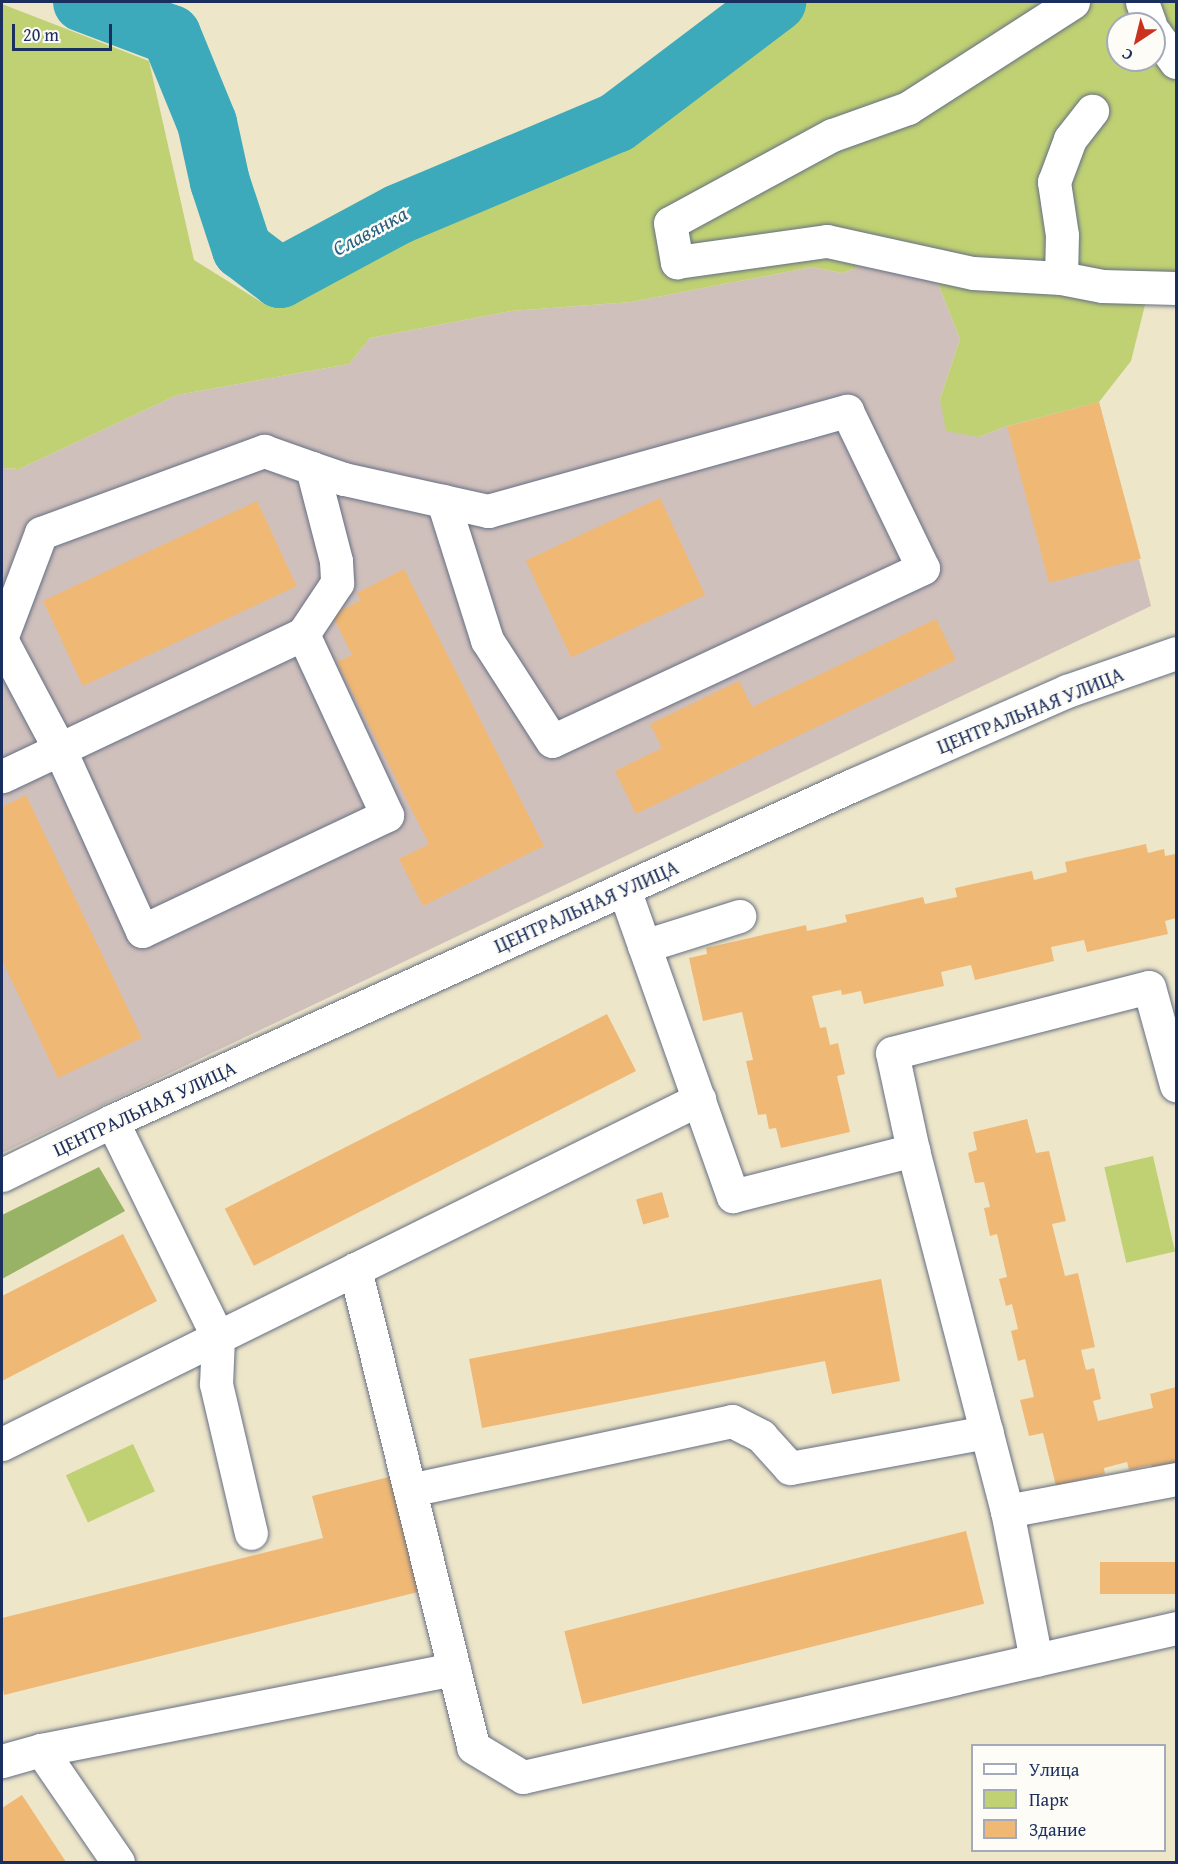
<!DOCTYPE html>
<meta charset="utf-8">
<style>
body{margin:0}
#map{position:relative;width:1178px;height:1864px;overflow:hidden;background:#eee6c9;font-family:"Gentium Book Plus",serif}
div>[style]{position:absolute}
.industrial>*{inset:0;background:#d0c0bc}
.green>*{inset:0;background:#c0d173;transform-origin:0 0}
.forest>*{inset:0;background:#98b365}
.river>*{height:60px;margin:-30px;padding:0 30px;transform-origin:30px;border-radius:30px;background:#3caaba}
.building>*{inset:0;background:#f0b875;transform-origin:0 0}
.roads{filter:drop-shadow(0 0 2px #656f83) drop-shadow(0 0 2px #656f83)}
.minor>*{height:33px;margin:-16.5px;padding:0 16.5px;transform-origin:16.5px;border-radius:16.5px;background:#fff}
span{translate:-50% -50%;white-space:nowrap;text-align:center;line-height:1.15;-webkit-text-stroke:5px #fdfcf7;paint-order:stroke}
.street-label{font-size:20px;color:#1b2f5e}
.water-label{font-size:21px;color:#286083;font-style:italic}
.frame{position:absolute;inset:0;border:3px solid #1b2f5e;pointer-events:none}
.legend{position:absolute;left:971px;top:1744px;width:195px;height:108px;box-sizing:border-box;background:#fdfcf7;border:2px solid #a3aaba;margin:0;padding:8px 10px;list-style:none;font-size:18px;color:#1b2f5e}
.legend li{display:flex;align-items:center;gap:12px;height:30px}
.legend b{width:30px;border:2px solid #a3aaba}
.north{position:absolute;left:1106px;top:12px;width:60px;height:60px;box-sizing:border-box;background:#fdfcf7;border:2px solid #a3aaba;border-radius:50%;rotate:215deg;font-size:16px;font-weight:700;line-height:24px;text-align:center;color:#1b2f5e}
.north::after{content:'';display:block;margin:auto;width:21px;height:27px;background:#c8321e;clip-path:polygon(50% 0,100% 100%,50% 72%,0 100%)}
.scale{position:absolute;left:12px;top:24px;width:100px;height:27px;box-sizing:border-box;border:3px solid #1b2f5e;border-top:0;padding-left:8px;font-size:18px;line-height:21px;white-space:nowrap;color:#1b2f5e;-webkit-text-stroke:4px #fdfcf7;paint-order:stroke}
</style>
<div id="map">
<div class="industrial">
<i style="clip-path:polygon(870px 263px,936px 278px,960px 339px,940px 399px,978px 437px,1007px 426px,1099px 402px,1151px 606px,2px 1153px,2px 468px,19px 469px,177px 395px,349px 364px,370px 338px,511px 311px,631px 302px,812px 267px,842px 273px)"></i>
</div>
<div class="green">
<i style="clip-path:polygon(evenodd,799px 2px,1176px 2px,1176px 276px,1152px 277px,1131px 361px,1099px 402px,1007px 426px,978px 437px,946px 431px,940px 399px,960px 339px,936px 278px,870px 263px,842px 273px,812px 267px,631px 302px,511px 311px,370px 338px,349px 364px,177px 395px,19px 469px,2px 468px,2px 4px,149px 61px,194px 260px,263px 303px,316px 284px,408px 234px,494px 199px,577px 158px,658px 106px,799px 2px,1118px 24px,1154px 24px,1154px 60px,1118px 60px,1118px 24px)"></i>
<i style="left:1153px;top:1156px;width:98px;height:50px;rotate:77deg"></i>
<i style="left:133px;top:1444px;width:52px;height:74px;rotate:65deg"></i>
</div>
<div class="forest">
<i style="clip-path:polygon(99px 1167px,125px 1211px,2px 1279px,2px 1215px)"></i>
</div>
<div class="river">
<i style="left:83px;top:2px;width:94px;rotate:20.6deg"></i>
<i style="left:171px;top:35px;width:95px;rotate:67.8deg"></i>
<i style="left:207px;top:123px;width:60px;rotate:77.6deg"></i>
<i style="left:220px;top:182px;width:71px;rotate:71.8deg"></i>
<i style="left:242px;top:249px;width:48px;rotate:37.3deg"></i>
<i style="left:280px;top:278px;width:135px;rotate:-28.3deg"></i>
<i style="left:399px;top:214px;width:235px;rotate:-22.8deg"></i>
<i style="left:616px;top:123px;width:201px;rotate:-37.1deg"></i>
</div>
<div class="building">
<i style="left:1099px;top:402px;width:162px;height:95px;rotate:75deg"></i>
<i style="left:660px;top:498px;width:107px;height:148px;rotate:65deg"></i>
<i style="left:257px;top:501px;width:94px;height:236px;rotate:65deg"></i>
<i style="clip-path:polygon(404px 569px,544px 846px,423px 906px,399px 859px,429px 844px,337px 662px,352px 655px,332px 615px,361px 600px,357px 593px)"></i>
<i style="clip-path:polygon(936px 619px,956px 660px,636px 814px,615px 771px,662px 748px,650px 724px,739px 681px,752px 707px)"></i>
<i style="clip-path:polygon(26px 795px,142px 1038px,58px 1078px,2px 960px,2px 807px)"></i>
<i style="clip-path:polygon(1146px 844px,1148px 853px,1164px 849px,1165px 856px,1176px 854px,1176px 918px,1165px 921px,1168px 934px,1087px 952px,1084px 940px,1051px 947px,1054px 961px,975px 980px,971px 965px,941px 972px,944px 986px,864px 1004px,861px 991px,842px 995px,841px 990px,812px 996px,820px 1028px,826px 1027px,830px 1045px,838px 1043px,845px 1074px,837px 1076px,850px 1132px,781px 1148px,776px 1128px,769px 1129px,766px 1114px,758px 1115px,746px 1061px,753px 1060px,742px 1012px,703px 1021px,689px 958px,707px 954px,706px 948px,806px 925px,807px 931px,826px 927px,847px 922px,845px 915px,923px 897px,925px 904px,957px 897px,955px 888px,1032px 871px,1034px 880px,1067px 872px,1065px 862px)"></i>
<i style="left:607px;top:1014px;width:64px;height:429px;rotate:63deg"></i>
<i style="clip-path:polygon(1027px 1119px,1036px 1153px,1049px 1151px,1066px 1221px,1052px 1224px,1065px 1276px,1078px 1273px,1095px 1347px,1081px 1350px,1086px 1370px,1094px 1368px,1101px 1399px,1093px 1401px,1098px 1421px,1153px 1408px,1150px 1394px,1176px 1387px,1176px 1468px,1153px 1473px,1151px 1465px,1129px 1470px,1127px 1462px,1104px 1468px,1105px 1474px,1056px 1486px,1043px 1433px,1029px 1436px,1020px 1400px,1034px 1397px,1025px 1359px,1018px 1361px,1011px 1331px,1018px 1329px,1012px 1304px,1006px 1306px,999px 1279px,1007px 1277px,997px 1234px,990px 1236px,984px 1208px,990px 1207px,984px 1182px,975px 1183px,968px 1153px,977px 1150px,973px 1132px)"></i>
<i style="left:662px;top:1192px;width:26px;height:27px;rotate:74deg"></i>
<i style="clip-path:polygon(123px 1234px,157px 1301px,2px 1381px,2px 1296px)"></i>
<i style="clip-path:polygon(881px 1279px,900px 1381px,832px 1394px,825px 1361px,482px 1428px,469px 1359px)"></i>
<i style="clip-path:polygon(393px 1476px,422px 1591px,4px 1695px,2px 1683px,2px 1618px,323px 1538px,312px 1496px)"></i>
<i style="left:966px;top:1531px;width:75px;height:414px;rotate:76deg"></i>
<i style="left:1176px;top:1562px;width:32px;height:76px;rotate:90deg"></i>
<i style="clip-path:polygon(22px 1795px,66px 1862px,2px 1862px,2px 1808px)"></i>
</div>
<div class="roads">
<div class="minor">
<i style="left:1073px;top:2px;width:196px;rotate:147.3deg"></i>
<i style="left:908px;top:108px;width:81px;rotate:160.4deg"></i>
<i style="left:832px;top:135px;width:184px;rotate:151.5deg"></i>
<i style="left:670px;top:223px;width:40px;rotate:80deg"></i>
<i style="left:677px;top:262px;width:151px;rotate:-8deg"></i>
<i style="left:827px;top:241px;width:149px;rotate:12.4deg"></i>
<i style="left:973px;top:273px;width:88px;rotate:3.3deg"></i>
<i style="left:1061px;top:278px;width:42px;rotate:11deg"></i>
<i style="left:1102px;top:286px;width:74px;rotate:1.5deg"></i>
<i style="left:1142px;top:2px;width:23px;rotate:70deg"></i>
<i style="left:1154px;top:32px;width:37px;rotate:54deg"></i>
<i style="left:1061px;top:278px;width:43px;rotate:-88.7deg"></i>
<i style="left:1062px;top:235px;width:54px;rotate:-98.6deg"></i>
<i style="left:1054px;top:182px;width:46px;rotate:-69.6deg"></i>
<i style="left:1070px;top:139px;width:36px;rotate:-52deg"></i>
<i style="left:312px;top:468px;width:34px;rotate:19deg"></i>
<i style="left:344px;top:479px;width:148px;rotate:12.5deg"></i>
<i style="left:488px;top:511px;width:373px;rotate:-15.6deg"></i>
<i style="left:847px;top:411px;width:174px;rotate:64.2deg"></i>
<i style="left:923px;top:568px;width:409px;rotate:155deg"></i>
<i style="left:552px;top:741px;width:120px;rotate:-122.8deg"></i>
<i style="left:487px;top:640px;width:146px;rotate:-107.6deg"></i>
<i style="left:2px;top:636px;width:110px;rotate:-69.3deg"></i>
<i style="left:41px;top:533px;width:238px;rotate:-20.2deg"></i>
<i style="left:264px;top:451px;width:51px;rotate:19.5deg"></i>
<i style="left:312px;top:468px;width:96px;rotate:75.5deg"></i>
<i style="left:336px;top:561px;width:22px;rotate:87deg"></i>
<i style="left:337px;top:583px;width:61px;rotate:123.7deg"></i>
<i style="left:303px;top:634px;width:333px;rotate:154.7deg"></i>
<i style="left:2px;top:641px;width:121px;rotate:62deg"></i>
<i style="left:59px;top:748px;width:201px;rotate:65.6deg"></i>
<i style="left:142px;top:931px;width:271px;rotate:-25.3deg"></i>
<i style="left:387px;top:815px;width:200px;rotate:-114.9deg"></i>
<i style="left:624px;top:889px;width:326px;rotate:70.5deg"></i>
<i style="left:733px;top:1196px;width:186px;rotate:-14.3deg"></i>
<i style="left:644px;top:946px;width:100px;rotate:-17.5deg"></i>
<i style="left:112px;top:1121px;width:241px;rotate:63.9deg"></i>
<i style="left:218px;top:1337px;width:47px;rotate:92.4deg"></i>
<i style="left:216px;top:1384px;width:153px;rotate:76.8deg"></i>
<i style="left:2px;top:1175px;width:123px;rotate:-26.1deg"></i>
<i style="left:112px;top:1121px;width:816px;rotate:-24.4deg"></i>
<i style="left:855px;top:784px;width:232px;rotate:-23.7deg"></i>
<i style="left:1067px;top:691px;width:115px;rotate:-19.2deg"></i>
<i style="left:355px;top:1269px;width:492px;rotate:76.1deg"></i>
<i style="left:473px;top:1747px;width:58px;rotate:31deg"></i>
<i style="left:523px;top:1777px;width:670px;rotate:-12.85deg"></i>
<i style="left:2px;top:1444px;width:778px;rotate:-26.33deg"></i>
<i style="left:410px;top:1490px;width:329px;rotate:-12.1deg"></i>
<i style="left:732px;top:1421px;width:33px;rotate:27deg"></i>
<i style="left:761px;top:1436px;width:43px;rotate:47.8deg"></i>
<i style="left:790px;top:1468px;width:200px;rotate:-10.4deg"></i>
<i style="left:1007px;top:1511px;width:172px;rotate:-10.7deg"></i>
<i style="left:1036px;top:1660px;width:152px;rotate:-101deg"></i>
<i style="left:1007px;top:1511px;width:373px;rotate:-104.6deg"></i>
<i style="left:913px;top:1150px;width:99px;rotate:-102.2deg"></i>
<i style="left:892px;top:1053px;width:265px;rotate:-14.4deg"></i>
<i style="left:1149px;top:987px;width:102px;rotate:74.6deg"></i>
<i style="left:41px;top:1750px;width:136px;rotate:55.5deg"></i>
<i style="left:2px;top:1761px;width:41px;rotate:-15.8deg"></i>
<i style="left:41px;top:1750px;width:421px;rotate:-11.1deg"></i>
</div>
</div>
<div class="street-label">
<span style="left:1030px;top:710px;rotate:-22deg">ЦЕНТРАЛЬНАЯ УЛИЦА</span>
<span style="left:586px;top:906px;rotate:-24deg">ЦЕНТРАЛЬНАЯ УЛИЦА</span>
<span style="left:144px;top:1108px;rotate:-25deg">ЦЕНТРАЛЬНАЯ УЛИЦА</span>
</div>
<div class="water-label">
<span style="left:370px;top:231px;rotate:-28deg">Славянка</span>
</div>
<div class="frame"></div>
<ul class="legend">
<li><b style="height:8px;background:#fff"></b>Улица</li>
<li><b style="height:16px;background:#c0d173"></b>Парк</li>
<li><b style="height:16px;background:#f0b875"></b>Здание</li>
</ul>
<div class="north">С</div>
<div class="scale">20 m</div>
</div>
